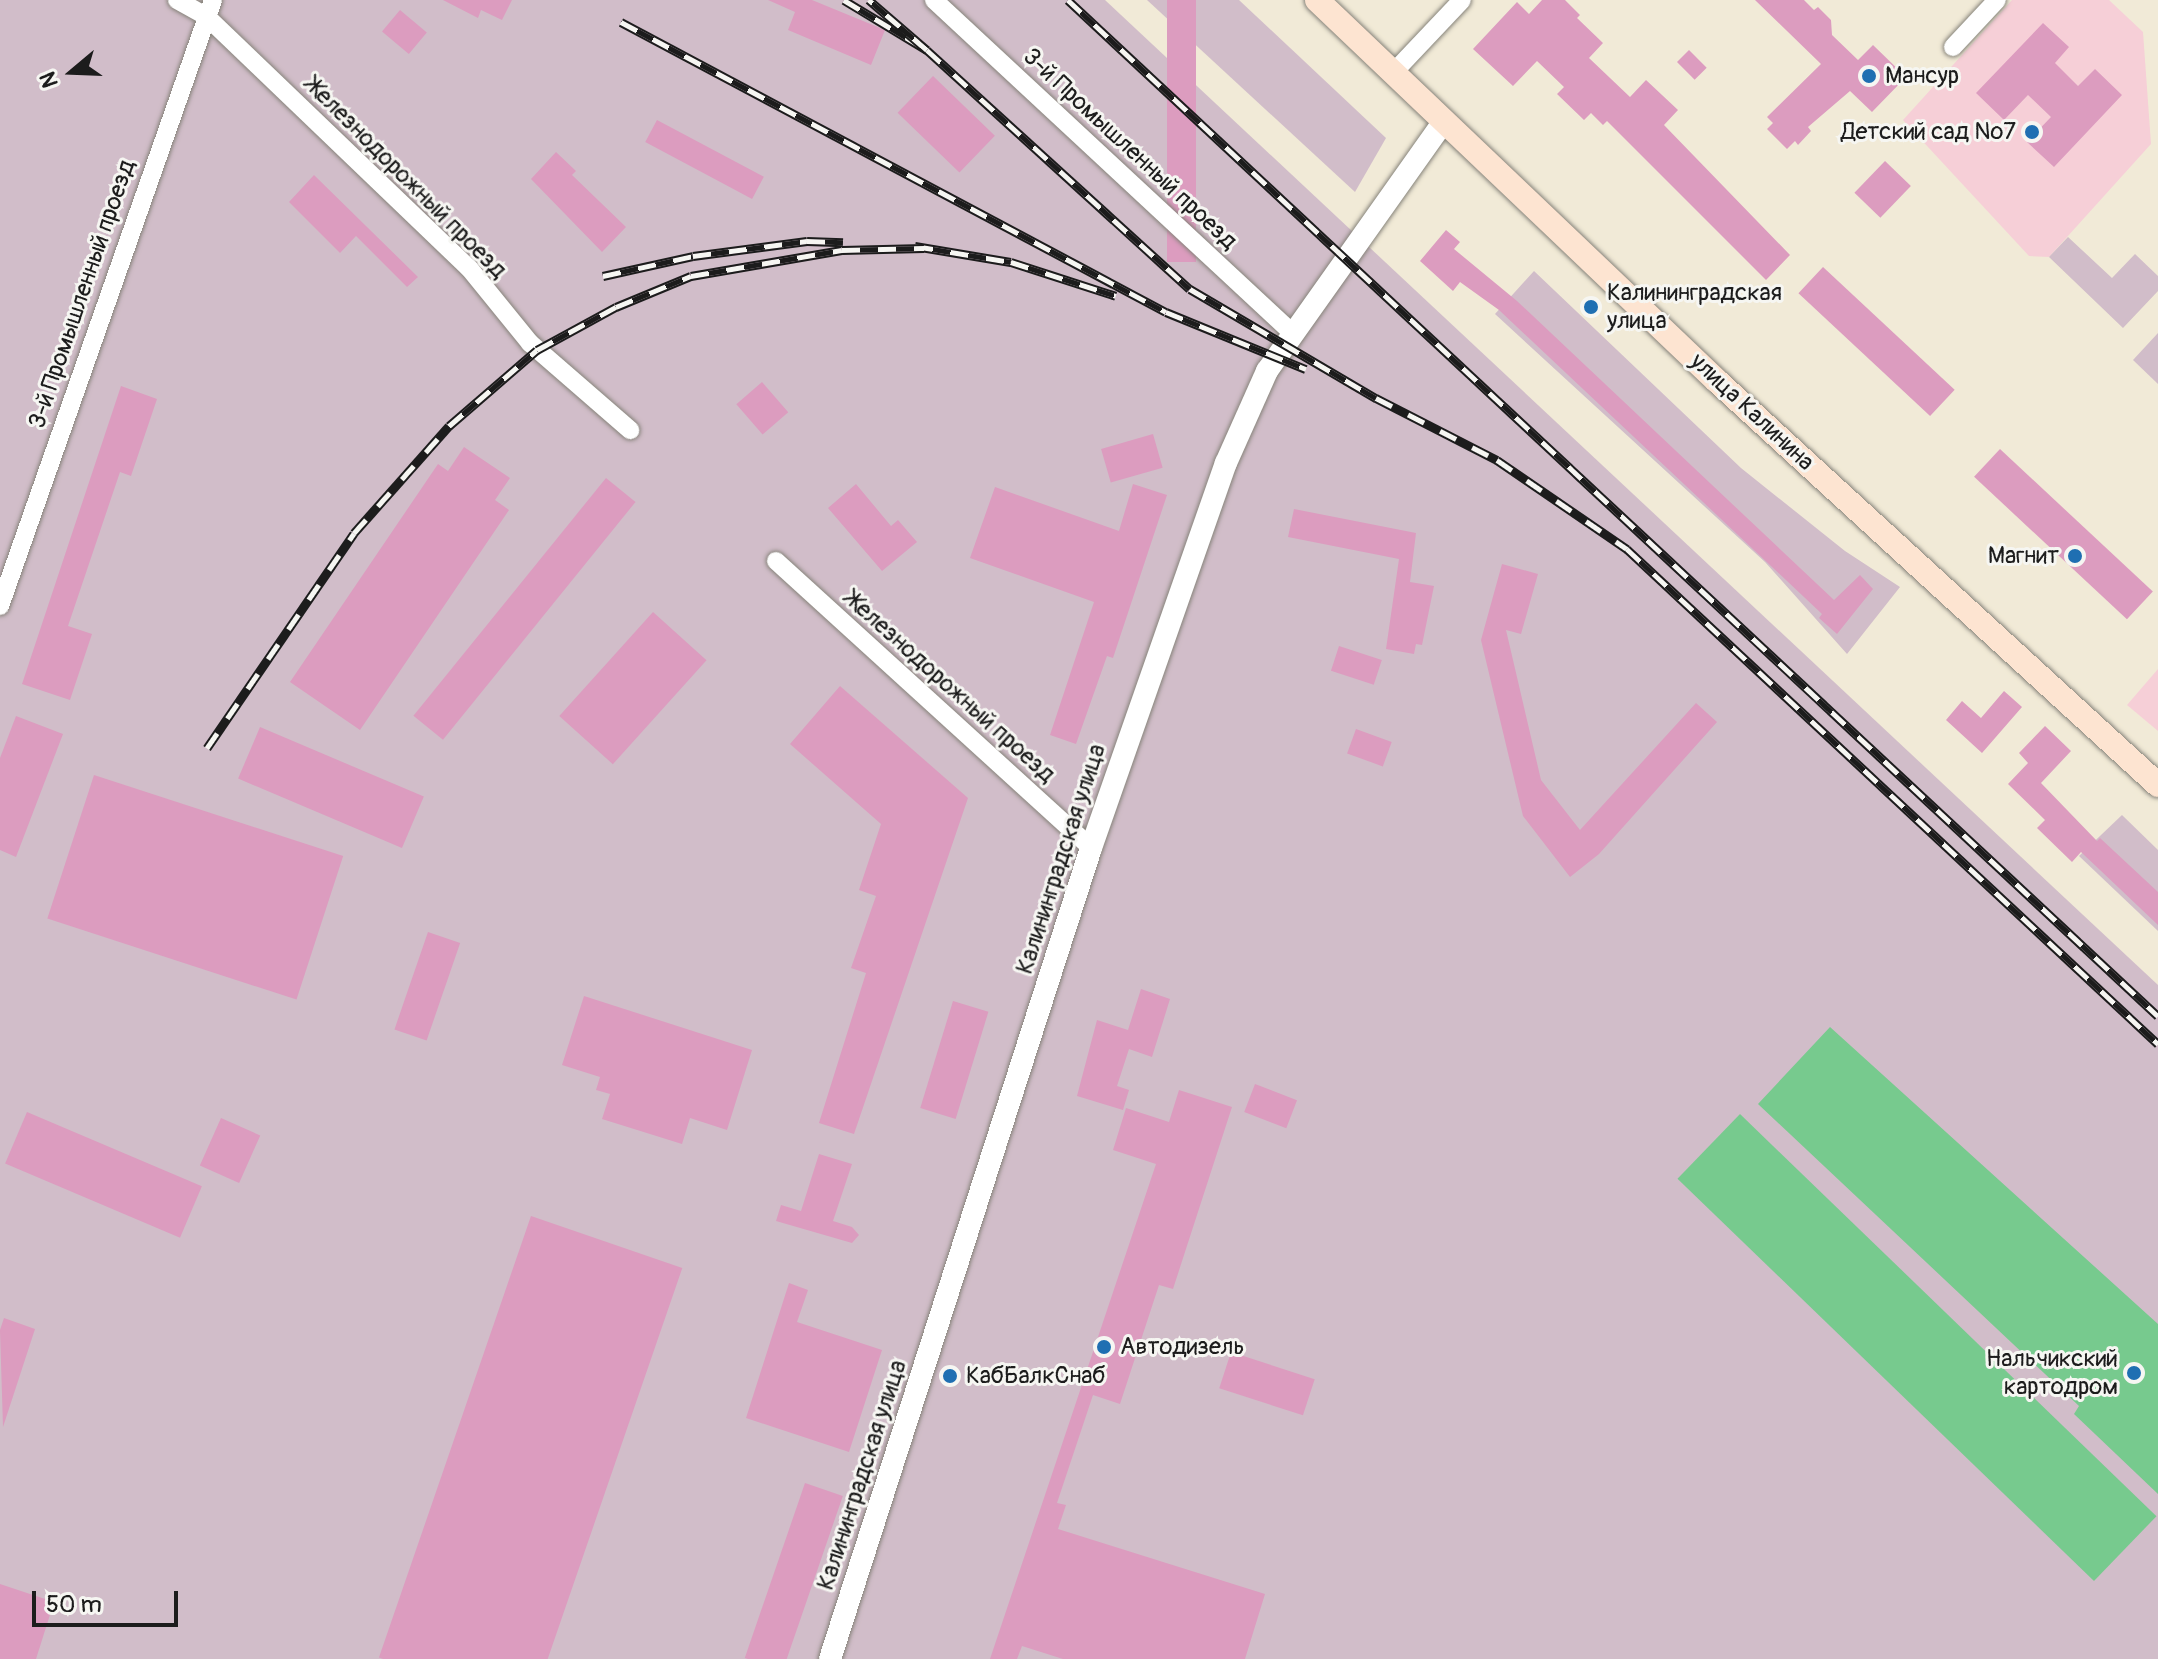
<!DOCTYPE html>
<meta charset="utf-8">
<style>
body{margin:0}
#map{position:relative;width:2158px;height:1659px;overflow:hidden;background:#f1ead7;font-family:Pangolin,sans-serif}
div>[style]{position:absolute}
.built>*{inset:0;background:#f6cfd7}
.industrial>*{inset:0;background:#d1bdc9}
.green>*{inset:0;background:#77ca8e;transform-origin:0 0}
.building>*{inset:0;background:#dc9cbf;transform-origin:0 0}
.roads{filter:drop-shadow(0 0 2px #86837a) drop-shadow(0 0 2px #86837a)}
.minor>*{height:18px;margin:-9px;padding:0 9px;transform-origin:9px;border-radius:9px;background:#fff}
.tertiary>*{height:22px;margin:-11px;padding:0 11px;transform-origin:11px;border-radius:11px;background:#fff}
.secondary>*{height:24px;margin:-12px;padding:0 12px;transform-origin:12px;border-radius:12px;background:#fde4d1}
.rail>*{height:9px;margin-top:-4.5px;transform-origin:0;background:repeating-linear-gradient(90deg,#f6f6f2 0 18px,#1c1c1c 0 36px);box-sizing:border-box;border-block:2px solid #1c1c1c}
.dots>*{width:22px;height:22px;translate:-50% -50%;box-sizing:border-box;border:4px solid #f6f6f2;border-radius:50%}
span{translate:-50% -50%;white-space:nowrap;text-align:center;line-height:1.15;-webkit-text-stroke:6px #f6f6f2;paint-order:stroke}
.poi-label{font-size:24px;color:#1c1c1c}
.left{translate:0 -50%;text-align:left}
.right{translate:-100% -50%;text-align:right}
.street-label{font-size:24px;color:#1c1c1c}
.north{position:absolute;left:32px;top:32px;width:80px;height:80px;-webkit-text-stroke:6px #f6f6f2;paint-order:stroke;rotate:251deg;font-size:22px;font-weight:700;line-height:32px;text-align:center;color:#1c1c1c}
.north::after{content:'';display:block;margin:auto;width:28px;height:36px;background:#1c1c1c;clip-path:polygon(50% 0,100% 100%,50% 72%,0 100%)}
.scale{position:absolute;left:32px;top:1591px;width:146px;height:36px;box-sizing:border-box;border:4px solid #1c1c1c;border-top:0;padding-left:10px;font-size:24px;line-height:28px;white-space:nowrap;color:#1c1c1c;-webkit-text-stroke:6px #f6f6f2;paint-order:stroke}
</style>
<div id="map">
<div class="built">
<i style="clip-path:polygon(2012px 0,2109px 0,2143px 32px,2151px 144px,2049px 257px,2029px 256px,1903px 120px)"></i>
<i style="clip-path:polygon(2158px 669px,2158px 731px,2127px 705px)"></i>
</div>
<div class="industrial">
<i style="clip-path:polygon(0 0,1105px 0,2158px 985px,2158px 1659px,0 1659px)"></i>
<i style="clip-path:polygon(1147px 0,1239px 0,1386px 138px,1355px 192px)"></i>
<i style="clip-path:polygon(2068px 237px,2112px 278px,2135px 254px,2158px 276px,2158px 291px,2123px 328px,2049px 257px)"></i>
<i style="clip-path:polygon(1534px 271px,1741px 468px,1845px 551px,1900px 587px,1847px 654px,1765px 562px,1495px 314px)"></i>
<i style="clip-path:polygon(2158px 333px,2158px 384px,2133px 360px)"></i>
<i style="clip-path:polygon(2122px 815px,2158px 850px,2158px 931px,2079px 856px)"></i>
</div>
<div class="green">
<i style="clip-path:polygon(1830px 1027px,2158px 1324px,2158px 1494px,2074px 1414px,2079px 1406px,1758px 1104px)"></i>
<i style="left:1740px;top:1114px;width:579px;height:90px;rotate:44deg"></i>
</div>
<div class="building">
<i style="clip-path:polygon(443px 0,512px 0,502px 20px,481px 10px,478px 18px)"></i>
<i style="clip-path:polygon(768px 0,812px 0,885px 30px,871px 65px,788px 30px,795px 12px)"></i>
<i style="left:1167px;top:0;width:29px;height:262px"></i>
<i style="clip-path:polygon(1542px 0,1565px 0,1580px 15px,1577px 18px,1603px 43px,1589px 58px,1630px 97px,1646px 80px,1678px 110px,1664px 125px,1790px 255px,1766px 280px,1607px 121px,1603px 125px,1591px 113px,1584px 120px,1557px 94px,1564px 87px,1537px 61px,1513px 86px,1473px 49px,1517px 2px,1529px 14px)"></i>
<i style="clip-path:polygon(1755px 0,1804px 0,1814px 10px,1818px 7px,1831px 20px,1832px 35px,1858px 60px,1873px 45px,1906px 77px,1872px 112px,1850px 91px,1808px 127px,1811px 131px,1798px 145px,1795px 141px,1787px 149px,1767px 129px,1773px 123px,1767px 117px,1821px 64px)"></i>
<i style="left:400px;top:10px;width:35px;height:28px;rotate:40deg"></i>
<i style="clip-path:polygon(2043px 23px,2069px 47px,2055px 63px,2078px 86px,2095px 69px,2122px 95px,2054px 167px,2027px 142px,2051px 117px,2028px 95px,2004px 120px,1976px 93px)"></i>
<i style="left:1689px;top:50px;width:25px;height:17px;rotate:45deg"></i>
<i style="left:933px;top:76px;width:86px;height:51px;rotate:44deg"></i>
<i style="left:657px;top:120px;width:121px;height:25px;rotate:28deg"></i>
<i style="clip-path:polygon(556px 152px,576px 171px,572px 175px,626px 227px,602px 252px,531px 179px)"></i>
<i style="left:1885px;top:161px;width:36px;height:44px;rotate:44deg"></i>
<i style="clip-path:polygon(314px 175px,418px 277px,407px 287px,356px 236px,340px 253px,289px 202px)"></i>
<i style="clip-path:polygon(1446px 230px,1460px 242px,1454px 249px,1517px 301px,1834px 600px,1860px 575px,1873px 589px,1837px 634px,1819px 618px,1822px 614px,1499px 310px,1460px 282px,1453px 291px,1420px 261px)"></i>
<i style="left:1823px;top:267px;width:180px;height:36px;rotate:43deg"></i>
<i style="left:762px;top:382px;width:40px;height:34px;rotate:49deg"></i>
<i style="clip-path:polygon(121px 386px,157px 399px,131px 476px,120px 472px,68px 626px,92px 634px,70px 700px,22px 684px)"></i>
<i style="left:1153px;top:434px;width:35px;height:54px;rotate:74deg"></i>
<i style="clip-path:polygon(464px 447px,510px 478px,495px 500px,509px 510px,360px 730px,290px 682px,438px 464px,448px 471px)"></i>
<i style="left:2000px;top:449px;width:209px;height:38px;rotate:43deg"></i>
<i style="left:606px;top:478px;width:38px;height:306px;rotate:39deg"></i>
<i style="clip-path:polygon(856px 484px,891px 526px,898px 520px,917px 542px,882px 571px,828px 508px)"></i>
<i style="clip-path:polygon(1133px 484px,1167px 495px,1113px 658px,1107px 656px,1076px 744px,1050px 735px,1094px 602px,970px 558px,995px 487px,1119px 531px)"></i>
<i style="clip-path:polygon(1294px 509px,1416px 533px,1410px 582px,1434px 586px,1422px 645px,1416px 644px,1414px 654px,1386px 649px,1399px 559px,1288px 537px)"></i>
<i style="clip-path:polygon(1502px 564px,1538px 574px,1521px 634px,1506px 630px,1541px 780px,1580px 830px,1696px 703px,1717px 722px,1599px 854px,1570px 877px,1523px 816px,1481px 640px)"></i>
<i style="left:653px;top:612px;width:72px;height:140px;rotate:42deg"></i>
<i style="left:1339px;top:646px;width:45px;height:26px;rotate:18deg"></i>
<i style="clip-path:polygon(840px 686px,968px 798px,854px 1134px,819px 1123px,866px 973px,851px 968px,876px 896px,859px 890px,881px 824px,790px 744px)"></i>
<i style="clip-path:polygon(2004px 691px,2022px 707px,1982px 753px,1946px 720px,1962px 701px,1981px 718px)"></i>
<i style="clip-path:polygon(16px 716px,63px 734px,16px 857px,0 850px,0 758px)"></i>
<i style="clip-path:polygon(2045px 726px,2071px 751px,2041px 783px,2097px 841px,2100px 838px,2158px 892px,2158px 925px,2081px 852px,2072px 862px,2037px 828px,2045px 820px,2008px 784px,2028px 763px,2019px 753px)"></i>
<i style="left:260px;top:727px;width:178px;height:56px;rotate:23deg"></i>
<i style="left:1356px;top:729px;width:38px;height:26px;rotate:20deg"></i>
<i style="left:94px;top:775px;width:262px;height:151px;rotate:18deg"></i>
<i style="left:428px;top:932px;width:34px;height:103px;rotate:19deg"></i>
<i style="clip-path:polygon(1141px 989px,1170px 999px,1152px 1057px,1129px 1049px,1117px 1086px,1129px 1090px,1123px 1110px,1077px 1096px,1097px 1020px,1128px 1030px)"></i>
<i style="clip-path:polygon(584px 996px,752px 1050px,727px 1130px,690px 1118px,682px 1144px,602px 1119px,610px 1094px,596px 1090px,600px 1077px,562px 1065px)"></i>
<i style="left:953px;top:1001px;width:37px;height:112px;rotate:17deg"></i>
<i style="left:1255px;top:1084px;width:45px;height:30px;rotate:21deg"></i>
<i style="clip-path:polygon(1179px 1090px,1232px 1107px,1173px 1289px,1159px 1285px,1120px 1404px,1093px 1395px,1057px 1503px,1066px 1505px,1058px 1529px,1265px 1594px,1245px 1659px,1063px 1659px,1022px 1646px,1017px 1659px,990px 1659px,1156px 1164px,1113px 1150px,1126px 1108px,1169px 1122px)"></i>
<i style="left:27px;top:1112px;width:190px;height:56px;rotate:23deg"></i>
<i style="left:221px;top:1118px;width:43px;height:52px;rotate:24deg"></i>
<i style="clip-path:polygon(819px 1154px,852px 1164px,833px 1221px,852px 1227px,859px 1235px,852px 1243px,776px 1221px,781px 1205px,801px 1211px)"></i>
<i style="left:531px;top:1216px;width:160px;height:467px;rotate:19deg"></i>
<i style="clip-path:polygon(789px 1283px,808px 1290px,797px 1322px,882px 1350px,849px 1452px,746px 1418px)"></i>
<i style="clip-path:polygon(4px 1318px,35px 1329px,3px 1427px,0 1330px)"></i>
<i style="left:1231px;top:1352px;width:88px;height:38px;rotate:18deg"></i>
<i style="left:805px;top:1483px;width:40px;height:185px;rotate:19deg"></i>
<i style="clip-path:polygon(0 1584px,54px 1602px,36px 1659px,0 1659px)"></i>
</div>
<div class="roads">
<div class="minor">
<i style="left:177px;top:0;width:33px;rotate:29deg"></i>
<i style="left:206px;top:16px;width:364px;rotate:43.8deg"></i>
<i style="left:469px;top:268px;width:97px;rotate:50.9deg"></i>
<i style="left:530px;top:343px;width:133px;rotate:41deg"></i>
<i style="left:934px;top:0;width:491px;rotate:42.9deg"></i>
<i style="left:1953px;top:47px;width:64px;rotate:-46.9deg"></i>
<i style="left:1393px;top:73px;width:100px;rotate:-46.6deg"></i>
<i style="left:776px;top:561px;width:426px;rotate:42.3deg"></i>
<i style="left:0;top:606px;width:642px;rotate:-70.63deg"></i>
</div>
<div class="tertiary">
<i style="left:830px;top:1659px;width:852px;rotate:-72.16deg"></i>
<i style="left:1091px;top:848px;width:408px;rotate:-70.7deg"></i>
<i style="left:1226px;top:463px;width:101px;rotate:-66deg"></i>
<i style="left:1267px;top:371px;width:305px;rotate:-54.7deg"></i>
</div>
<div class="secondary">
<i style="left:1317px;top:0;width:552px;rotate:43.61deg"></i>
<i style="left:1717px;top:381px;width:598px;rotate:42.49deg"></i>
</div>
</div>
<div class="rail">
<i style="left:844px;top:0;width:97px;rotate:31.1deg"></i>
<i style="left:927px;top:50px;width:77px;rotate:-139.2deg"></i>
<i style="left:1068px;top:0;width:1490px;rotate:42.99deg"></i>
<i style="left:621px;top:22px;width:617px;rotate:28.02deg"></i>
<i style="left:1166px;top:312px;width:151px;rotate:22.2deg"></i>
<i style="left:927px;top:50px;width:355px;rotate:42.3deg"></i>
<i style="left:1190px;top:289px;width:216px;rotate:30.4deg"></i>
<i style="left:1376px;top:398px;width:136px;rotate:27.1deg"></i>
<i style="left:1497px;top:460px;width:158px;rotate:34.4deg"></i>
<i style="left:1627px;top:549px;width:726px;rotate:42.99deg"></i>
<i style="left:915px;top:246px;width:97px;rotate:9.5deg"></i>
<i style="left:1011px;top:262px;width:110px;rotate:17.9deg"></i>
<i style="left:603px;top:276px;width:92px;rotate:-12.5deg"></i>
<i style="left:693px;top:256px;width:115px;rotate:-7.5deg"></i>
<i style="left:807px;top:241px;width:36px;rotate:2deg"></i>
<i style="left:207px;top:748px;width:260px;rotate:-55.6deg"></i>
<i style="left:354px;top:533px;width:143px;rotate:-48.4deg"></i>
<i style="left:449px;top:426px;width:116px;rotate:-40.8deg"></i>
<i style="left:537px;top:350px;width:90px;rotate:-28.6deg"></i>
<i style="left:616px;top:307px;width:81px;rotate:-22.5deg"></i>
<i style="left:691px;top:276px;width:153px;rotate:-9.8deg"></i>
<i style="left:842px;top:250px;width:82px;rotate:-1.4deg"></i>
</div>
<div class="dots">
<i style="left:1869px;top:76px;background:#1f6fb2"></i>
<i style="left:2032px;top:132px;background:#1f6fb2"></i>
<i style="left:1591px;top:307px;background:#1f6fb2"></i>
<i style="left:2075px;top:556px;background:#1f6fb2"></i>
<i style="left:1104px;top:1347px;background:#1f6fb2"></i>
<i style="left:2134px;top:1373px;background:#1f6fb2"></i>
<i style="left:950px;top:1376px;background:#1f6fb2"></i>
</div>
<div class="poi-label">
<span class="left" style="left:1885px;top:76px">Мансур</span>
<span class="right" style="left:2016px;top:132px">Детский сад №7</span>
<span class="left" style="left:1607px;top:307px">Калининградская<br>улица</span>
<span class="right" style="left:2059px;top:556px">Магнит</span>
<span class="left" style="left:1120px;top:1347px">Автодизель</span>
<span class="right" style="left:2118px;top:1373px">Нальчикский<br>картодром</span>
<span class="left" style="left:966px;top:1376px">КабБалкСнаб</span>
</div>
<div class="street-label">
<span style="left:1130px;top:149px;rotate:43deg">3-й Промышленный проезд</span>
<span style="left:406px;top:178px;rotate:45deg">Железнодорожный проезд</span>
<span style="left:82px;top:294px;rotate:-71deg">3-й Промышленный проезд</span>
<span style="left:1752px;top:412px;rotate:43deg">улица Калинина</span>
<span style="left:950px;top:687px;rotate:42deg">Железнодорожный проезд</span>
<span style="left:1061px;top:859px;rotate:-72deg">Калининградская улица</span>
<span style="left:862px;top:1475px;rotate:-72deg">Калининградская улица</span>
</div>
<div class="north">N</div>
<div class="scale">50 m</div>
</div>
